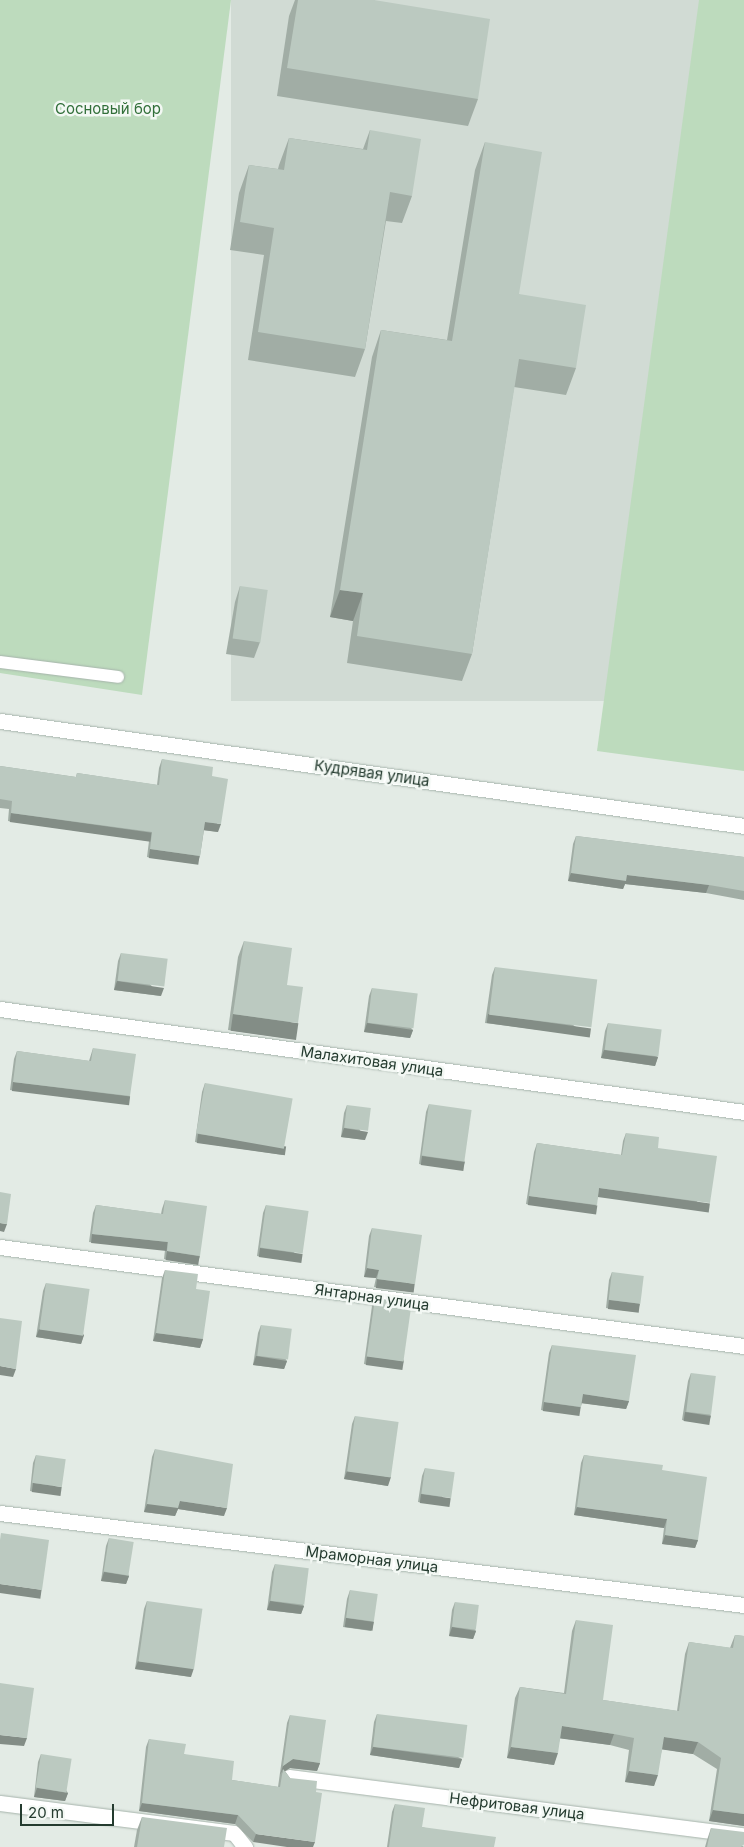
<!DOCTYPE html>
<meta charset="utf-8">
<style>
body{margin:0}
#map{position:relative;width:744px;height:1847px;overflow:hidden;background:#e3ebe5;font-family:Inter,sans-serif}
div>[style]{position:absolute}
.built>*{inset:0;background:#d1dbd4;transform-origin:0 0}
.green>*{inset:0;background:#bddbbd}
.roads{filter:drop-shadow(0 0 1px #a6b3ab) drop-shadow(0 0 1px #a6b3ab)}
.lane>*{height:12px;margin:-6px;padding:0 6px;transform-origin:6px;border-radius:6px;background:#fff}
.street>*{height:15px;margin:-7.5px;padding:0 7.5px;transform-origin:7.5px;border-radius:7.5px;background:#fff}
.wall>*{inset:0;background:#a1ada5}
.shaded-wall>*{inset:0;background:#838d86;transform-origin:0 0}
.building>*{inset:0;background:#bbc9c0;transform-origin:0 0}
span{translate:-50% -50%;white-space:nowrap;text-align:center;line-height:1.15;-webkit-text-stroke:5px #f3f8f4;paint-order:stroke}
.park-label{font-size:15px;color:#316f39}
.street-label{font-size:15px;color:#243b2f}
.scale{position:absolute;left:20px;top:1804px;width:94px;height:22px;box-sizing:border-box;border:2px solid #243b2f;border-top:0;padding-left:6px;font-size:15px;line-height:18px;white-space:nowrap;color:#243b2f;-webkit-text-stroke:4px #f3f8f4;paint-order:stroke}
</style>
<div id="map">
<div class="built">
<i style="left:231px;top:0;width:468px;height:701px"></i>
</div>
<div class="green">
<i style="clip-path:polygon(0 0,231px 0,142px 695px,0 673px)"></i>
<i style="clip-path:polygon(699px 0,744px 0,744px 771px,597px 751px)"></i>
</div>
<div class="roads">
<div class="lane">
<i style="left:0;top:662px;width:119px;rotate:7.2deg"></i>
</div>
<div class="street">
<i style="left:0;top:721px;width:751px;rotate:8.03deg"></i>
<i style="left:0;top:1009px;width:751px;rotate:7.88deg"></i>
<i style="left:0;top:1247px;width:751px;rotate:7.58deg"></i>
<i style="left:0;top:1513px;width:750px;rotate:7.05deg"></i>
<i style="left:289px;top:1777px;width:459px;rotate:7.3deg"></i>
<i style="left:0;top:1803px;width:236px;rotate:7.3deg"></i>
<i style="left:234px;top:1833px;width:18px;rotate:52deg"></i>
</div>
</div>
<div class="wall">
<i style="clip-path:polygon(295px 0,374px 0,478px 99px,468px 126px,277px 96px,289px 16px)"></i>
<i style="clip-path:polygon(370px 130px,412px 196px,402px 223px,386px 221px,365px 349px,355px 377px,248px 360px,264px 255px,230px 250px,239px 193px,249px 165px,278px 169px,279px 165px,289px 138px,363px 149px)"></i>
<i style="clip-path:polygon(485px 142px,519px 294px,576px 368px,566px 395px,514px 387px,472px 654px,462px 681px,347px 663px,353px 621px,330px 617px,372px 357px,381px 330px,447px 340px,475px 170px)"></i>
<i style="clip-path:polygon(240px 586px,260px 642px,254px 658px,226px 654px,235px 602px)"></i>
<i style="clip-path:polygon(162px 759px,212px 776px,218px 832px,204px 830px,200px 856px,197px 864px,147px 857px,149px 841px,8px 821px,9px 809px,0 808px,0 766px,76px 777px,77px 773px,157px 785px,159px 768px)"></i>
<i style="clip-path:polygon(576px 836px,744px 857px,744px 900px,706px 893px,625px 884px,623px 889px,568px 881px,573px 844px)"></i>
<i style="clip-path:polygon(244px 941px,287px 985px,292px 1039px,228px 1030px,238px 957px)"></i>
<i style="clip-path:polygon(121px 953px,161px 996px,114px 990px,118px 961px)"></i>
<i style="clip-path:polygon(495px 967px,588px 1036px,485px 1023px,492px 975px)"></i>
<i style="clip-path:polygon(372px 988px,413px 1030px,410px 1038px,364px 1032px,369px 996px)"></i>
<i style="clip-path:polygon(608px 1023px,658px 1057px,655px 1066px,601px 1058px,605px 1031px)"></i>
<i style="clip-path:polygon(93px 1048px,130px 1096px,127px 1104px,10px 1090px,14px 1059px,17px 1051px,89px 1061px)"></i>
<i style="clip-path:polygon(205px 1083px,283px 1155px,195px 1142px,202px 1092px)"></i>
<i style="clip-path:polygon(429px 1104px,465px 1162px,462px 1170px,419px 1164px,426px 1112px)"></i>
<i style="clip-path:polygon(347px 1105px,365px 1140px,341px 1137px,344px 1113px)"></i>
<i style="clip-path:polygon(626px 1133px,707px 1211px,598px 1196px,594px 1213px,526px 1204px,534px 1152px,537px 1143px,621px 1155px,623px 1141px)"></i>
<i style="clip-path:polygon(165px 1200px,200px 1256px,197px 1264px,164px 1259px,165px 1250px,89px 1242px,93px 1213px,96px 1205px,161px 1214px,162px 1209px)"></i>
<i style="clip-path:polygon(266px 1205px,300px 1262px,257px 1256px,263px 1213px)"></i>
<i style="clip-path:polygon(372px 1228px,412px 1292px,374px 1287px,376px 1278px,364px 1277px,369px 1236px)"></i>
<i style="clip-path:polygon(165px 1270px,196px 1289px,203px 1339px,200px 1348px,153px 1341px,162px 1278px)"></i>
<i style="clip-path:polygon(612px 1272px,640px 1304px,637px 1312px,606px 1308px,609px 1280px)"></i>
<i style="clip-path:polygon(46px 1283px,84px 1335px,81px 1344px,36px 1337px,43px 1291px)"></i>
<i style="clip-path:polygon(375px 1298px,404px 1361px,401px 1369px,364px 1364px,372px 1306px)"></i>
<i style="clip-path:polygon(261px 1325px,287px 1361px,284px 1369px,253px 1365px,258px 1333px)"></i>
<i style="clip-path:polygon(552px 1345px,629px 1401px,626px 1409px,582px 1403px,578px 1415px,541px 1410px,549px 1353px)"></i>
<i style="clip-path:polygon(691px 1373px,711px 1416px,708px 1424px,682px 1420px,688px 1381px)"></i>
<i style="clip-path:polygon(355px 1416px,388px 1486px,344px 1479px,352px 1424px)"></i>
<i style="clip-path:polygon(155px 1449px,224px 1516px,178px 1509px,175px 1516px,144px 1512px,152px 1457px)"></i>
<i style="clip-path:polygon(36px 1455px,59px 1495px,30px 1491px,33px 1463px)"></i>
<i style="clip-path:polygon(584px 1455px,662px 1470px,698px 1540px,695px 1548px,662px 1544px,664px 1528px,574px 1515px,581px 1463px)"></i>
<i style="clip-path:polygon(425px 1468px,448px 1506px,418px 1502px,422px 1476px)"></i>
<i style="clip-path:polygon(109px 1538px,129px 1576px,126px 1584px,101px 1581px,106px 1546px)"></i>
<i style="clip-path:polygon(275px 1564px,304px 1606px,301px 1614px,267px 1610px,272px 1572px)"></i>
<i style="clip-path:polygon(350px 1590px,374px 1622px,371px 1631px,343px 1627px,347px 1599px)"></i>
<i style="clip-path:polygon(147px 1601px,191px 1677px,135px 1669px,144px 1609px)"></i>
<i style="clip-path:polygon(455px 1602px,476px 1631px,473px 1639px,449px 1636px,452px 1610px)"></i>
<i style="clip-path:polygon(576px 1620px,603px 1700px,677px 1711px,685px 1654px,689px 1642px,730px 1648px,735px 1635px,744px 1636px,744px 1826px,709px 1821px,717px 1769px,693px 1754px,662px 1749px,654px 1786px,625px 1782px,629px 1750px,610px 1745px,560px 1738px,554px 1765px,507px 1758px,515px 1698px,520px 1687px,564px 1693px,572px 1631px)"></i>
<i style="clip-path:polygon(377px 1714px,462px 1759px,459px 1768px,370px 1755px,374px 1722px)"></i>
<i style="clip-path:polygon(290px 1715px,320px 1763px,317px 1771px,290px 1768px,285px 1771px,290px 1778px,253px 1842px,235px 1824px,139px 1811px,146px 1747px,149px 1739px,184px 1754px,232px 1780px,278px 1787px,287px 1723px)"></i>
<i style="clip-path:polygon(41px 1754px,68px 1793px,65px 1801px,34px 1797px,38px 1762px)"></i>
<i style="clip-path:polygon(395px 1804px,422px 1827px,494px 1847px,387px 1847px,392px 1812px)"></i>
<i style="clip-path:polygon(142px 1817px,224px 1847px,134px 1847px,137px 1830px)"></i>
<i style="clip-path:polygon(711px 1828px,744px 1847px,705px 1847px,707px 1840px)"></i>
</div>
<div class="shaded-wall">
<i style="clip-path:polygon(340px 590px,363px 593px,353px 621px,330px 617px)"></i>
<i style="left:11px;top:813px;width:142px;height:9px;rotate:8deg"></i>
<i style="clip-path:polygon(205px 822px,221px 824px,218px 832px,202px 830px)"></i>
<i style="left:150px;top:849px;width:50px;height:9px;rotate:8deg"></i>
<i style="clip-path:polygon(571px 873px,627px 875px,709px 885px,706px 893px,625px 884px,623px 889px,568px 881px)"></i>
<i style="clip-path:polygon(117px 981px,164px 988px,161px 996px,114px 990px)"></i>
<i style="left:233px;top:1014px;width:66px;height:17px;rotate:8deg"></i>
<i style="left:488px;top:1014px;width:104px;height:9px;rotate:8deg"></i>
<i style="clip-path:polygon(367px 1023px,413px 1030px,410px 1038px,364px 1032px)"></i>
<i style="clip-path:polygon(604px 1050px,658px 1057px,655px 1066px,601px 1058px)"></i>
<i style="left:13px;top:1082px;width:118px;height:9px;rotate:7deg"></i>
<i style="clip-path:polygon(344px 1128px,368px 1132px,365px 1140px,341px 1137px)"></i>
<i style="left:198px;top:1134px;width:89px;height:9px;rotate:8deg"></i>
<i style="left:422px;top:1156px;width:43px;height:9px;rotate:8deg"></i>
<i style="left:599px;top:1188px;width:112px;height:9px;rotate:8deg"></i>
<i style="left:529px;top:1196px;width:69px;height:9px;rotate:8deg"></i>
<i style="clip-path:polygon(0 1223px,7px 1224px,4px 1232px,0 1231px)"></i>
<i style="left:92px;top:1234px;width:76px;height:9px;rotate:6deg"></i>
<i style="left:260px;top:1248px;width:43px;height:9px;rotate:8deg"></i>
<i style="left:167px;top:1251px;width:33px;height:9px;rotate:9deg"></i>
<i style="clip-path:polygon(367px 1268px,379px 1270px,376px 1278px,364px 1277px)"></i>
<i style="left:377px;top:1279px;width:38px;height:9px;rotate:7deg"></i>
<i style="left:609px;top:1300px;width:31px;height:9px;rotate:7deg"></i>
<i style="clip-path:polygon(39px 1329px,84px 1335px,81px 1344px,36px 1337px)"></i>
<i style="clip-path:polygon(156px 1333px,203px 1339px,200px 1348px,153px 1341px)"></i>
<i style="clip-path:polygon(256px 1356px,287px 1361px,284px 1369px,253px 1365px)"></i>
<i style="left:367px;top:1356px;width:37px;height:9px;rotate:8deg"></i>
<i style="clip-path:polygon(0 1366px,16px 1369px,13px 1377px,0 1375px)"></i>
<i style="clip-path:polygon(583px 1394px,629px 1401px,626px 1409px,580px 1403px)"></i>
<i style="left:544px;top:1402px;width:37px;height:9px;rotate:8deg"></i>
<i style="left:685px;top:1412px;width:26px;height:9px;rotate:9deg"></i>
<i style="clip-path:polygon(347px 1471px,391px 1477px,388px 1486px,344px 1479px)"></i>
<i style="left:33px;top:1483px;width:29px;height:9px;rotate:8deg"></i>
<i style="left:421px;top:1494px;width:30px;height:9px;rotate:8deg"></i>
<i style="clip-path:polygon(180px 1501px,227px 1508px,224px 1516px,178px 1509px,175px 1516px,144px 1512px,147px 1504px)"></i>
<i style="clip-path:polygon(577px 1507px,667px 1519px,664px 1528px,574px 1515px)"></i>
<i style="clip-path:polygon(665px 1535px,698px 1540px,695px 1548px,662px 1544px)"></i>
<i style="clip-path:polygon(104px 1572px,129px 1576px,126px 1584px,101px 1581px)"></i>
<i style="left:0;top:1584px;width:42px;height:9px;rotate:8deg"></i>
<i style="clip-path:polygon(270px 1601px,304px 1606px,301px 1614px,267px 1610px)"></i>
<i style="left:346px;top:1618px;width:28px;height:9px;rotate:8deg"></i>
<i style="clip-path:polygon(452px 1627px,476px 1631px,473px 1639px,449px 1636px)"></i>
<i style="clip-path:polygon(138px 1661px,194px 1668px,191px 1677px,135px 1669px)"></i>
<i style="clip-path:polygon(562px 1726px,614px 1734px,610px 1745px,557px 1738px)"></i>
<i style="clip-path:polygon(0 1735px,27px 1738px,24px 1746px,0 1744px)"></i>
<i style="clip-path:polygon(664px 1737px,698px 1742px,693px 1754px,659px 1749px)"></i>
<i style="clip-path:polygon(373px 1747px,462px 1759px,459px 1768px,370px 1755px)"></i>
<i style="clip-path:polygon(511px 1747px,558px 1753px,554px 1765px,507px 1758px)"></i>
<i style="clip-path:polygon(293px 1759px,320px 1763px,317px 1771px,290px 1768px,282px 1773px,283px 1769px,280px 1775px,283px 1766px)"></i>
<i style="clip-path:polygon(629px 1771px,658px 1775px,654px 1786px,625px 1782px)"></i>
<i style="clip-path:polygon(37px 1788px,68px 1793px,65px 1801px,34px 1797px)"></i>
<i style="clip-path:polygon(142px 1803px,238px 1815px,235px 1824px,139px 1811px)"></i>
<i style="clip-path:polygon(713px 1810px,744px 1814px,744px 1826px,709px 1821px)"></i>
<i style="clip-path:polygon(256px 1834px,315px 1842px,313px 1847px,287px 1847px,253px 1842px)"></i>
</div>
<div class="building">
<i style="clip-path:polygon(298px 0,374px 0,490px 19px,478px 99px,287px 68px)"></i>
<i style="clip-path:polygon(370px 130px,421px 139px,412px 196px,390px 192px,365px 349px,258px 332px,274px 228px,240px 222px,249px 165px,284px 170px,289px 138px,367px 150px)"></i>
<i style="clip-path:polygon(485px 142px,542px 152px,519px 294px,586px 305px,576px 368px,519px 359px,472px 654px,357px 636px,363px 593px,340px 590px,381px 330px,452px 341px)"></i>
<i style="left:240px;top:586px;width:28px;height:53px;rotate:8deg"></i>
<i style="clip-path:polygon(162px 759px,213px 767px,212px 776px,228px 779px,221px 824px,205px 822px,200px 856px,150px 849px,152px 832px,11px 813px,12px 801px,0 799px,0 766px,76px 777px,77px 773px,159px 785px)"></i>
<i style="clip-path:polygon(576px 836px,744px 857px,744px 891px,709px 885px,627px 875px,626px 881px,571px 873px)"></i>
<i style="clip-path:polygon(244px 941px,292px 948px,287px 985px,303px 987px,298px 1023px,233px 1014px)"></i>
<i style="left:121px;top:953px;width:47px;height:28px;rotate:7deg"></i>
<i style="left:495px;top:967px;width:103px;height:48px;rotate:7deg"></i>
<i style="left:372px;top:988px;width:46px;height:35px;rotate:7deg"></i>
<i style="left:608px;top:1023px;width:54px;height:27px;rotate:7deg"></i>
<i style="clip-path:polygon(93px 1048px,136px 1054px,130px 1096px,13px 1082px,17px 1051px,91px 1061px)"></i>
<i style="left:205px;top:1083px;width:89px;height:51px;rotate:10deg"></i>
<i style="left:429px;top:1104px;width:43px;height:52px;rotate:8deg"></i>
<i style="left:347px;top:1105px;width:24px;height:23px;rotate:7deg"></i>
<i style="clip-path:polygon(626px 1133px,659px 1137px,658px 1148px,717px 1156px,710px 1203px,599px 1188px,597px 1205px,529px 1196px,537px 1143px,622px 1155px)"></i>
<i style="clip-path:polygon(0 1192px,11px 1194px,7px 1224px,0 1223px)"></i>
<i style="clip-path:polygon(165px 1200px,207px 1206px,200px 1256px,167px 1251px,168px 1242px,92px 1234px,96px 1205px,163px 1214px)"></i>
<i style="left:266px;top:1205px;width:43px;height:43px;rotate:8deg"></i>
<i style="clip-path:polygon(372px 1228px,422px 1235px,415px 1284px,377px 1279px,379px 1270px,367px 1268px)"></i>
<i style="clip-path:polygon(165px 1270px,198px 1274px,196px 1289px,210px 1291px,203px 1339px,156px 1333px)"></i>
<i style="left:612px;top:1272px;width:32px;height:28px;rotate:7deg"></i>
<i style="left:46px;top:1283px;width:44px;height:47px;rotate:8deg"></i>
<i style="left:375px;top:1298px;width:37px;height:59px;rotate:8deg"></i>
<i style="clip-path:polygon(0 1318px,22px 1321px,16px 1369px,0 1366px)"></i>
<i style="left:261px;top:1325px;width:31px;height:31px;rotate:7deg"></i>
<i style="clip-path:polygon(552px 1345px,636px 1355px,629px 1401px,583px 1394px,581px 1407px,544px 1402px)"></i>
<i style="left:691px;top:1373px;width:25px;height:39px;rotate:7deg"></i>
<i style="left:355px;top:1416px;width:44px;height:56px;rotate:8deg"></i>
<i style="clip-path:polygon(155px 1449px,233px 1464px,227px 1508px,180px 1501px,178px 1508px,147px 1504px)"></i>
<i style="left:36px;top:1455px;width:30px;height:28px;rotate:8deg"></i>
<i style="clip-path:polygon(584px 1455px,663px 1465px,662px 1470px,707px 1477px,698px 1540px,665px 1535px,667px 1519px,577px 1507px)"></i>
<i style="left:425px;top:1468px;width:30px;height:26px;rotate:8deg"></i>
<i style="clip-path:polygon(1px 1533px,49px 1540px,42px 1590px,0 1584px,0 1540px)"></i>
<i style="left:109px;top:1538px;width:25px;height:34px;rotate:9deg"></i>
<i style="left:275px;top:1564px;width:34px;height:37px;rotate:7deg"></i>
<i style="left:350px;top:1590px;width:28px;height:28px;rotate:8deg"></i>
<i style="left:147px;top:1601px;width:56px;height:61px;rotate:8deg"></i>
<i style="left:455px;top:1602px;width:24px;height:25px;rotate:7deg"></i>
<i style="clip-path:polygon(576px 1620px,613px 1625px,603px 1700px,679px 1711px,689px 1642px,733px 1648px,735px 1635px,744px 1636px,744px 1814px,713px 1810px,721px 1758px,698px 1742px,664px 1737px,658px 1775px,629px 1771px,634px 1738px,614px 1734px,562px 1726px,558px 1753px,511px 1747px,520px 1687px,566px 1694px)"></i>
<i style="clip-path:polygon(0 1683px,34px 1688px,27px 1738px,0 1735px)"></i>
<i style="left:377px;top:1714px;width:91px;height:33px;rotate:7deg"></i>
<i style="clip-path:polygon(290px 1715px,326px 1720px,320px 1763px,293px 1759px,283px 1766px)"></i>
<i style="clip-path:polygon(149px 1739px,186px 1744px,184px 1754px,234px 1761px,232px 1780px,280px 1787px,283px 1769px,290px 1778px,317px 1781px,316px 1792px,322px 1793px,315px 1842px,256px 1834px,238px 1815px,142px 1803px)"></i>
<i style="left:41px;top:1754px;width:31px;height:34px;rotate:9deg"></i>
<i style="clip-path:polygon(395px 1804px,425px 1808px,422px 1827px,496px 1837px,494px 1847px,389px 1847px)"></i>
<i style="clip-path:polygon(142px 1817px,227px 1828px,224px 1847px,137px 1847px)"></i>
<i style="clip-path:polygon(711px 1828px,744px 1832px,744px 1844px,741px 1847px,707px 1847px)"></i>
</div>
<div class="park-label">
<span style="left:108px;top:109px">Сосновый бор</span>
</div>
<div class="street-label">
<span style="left:372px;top:773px;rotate:8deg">Кудрявая улица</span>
<span style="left:372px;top:1061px;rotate:8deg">Малахитовая улица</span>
<span style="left:372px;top:1297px;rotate:8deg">Янтарная улица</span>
<span style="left:372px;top:1559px;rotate:7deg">Мраморная улица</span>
<span style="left:517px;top:1806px;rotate:7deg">Нефритовая улица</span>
</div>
<div class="scale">20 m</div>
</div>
